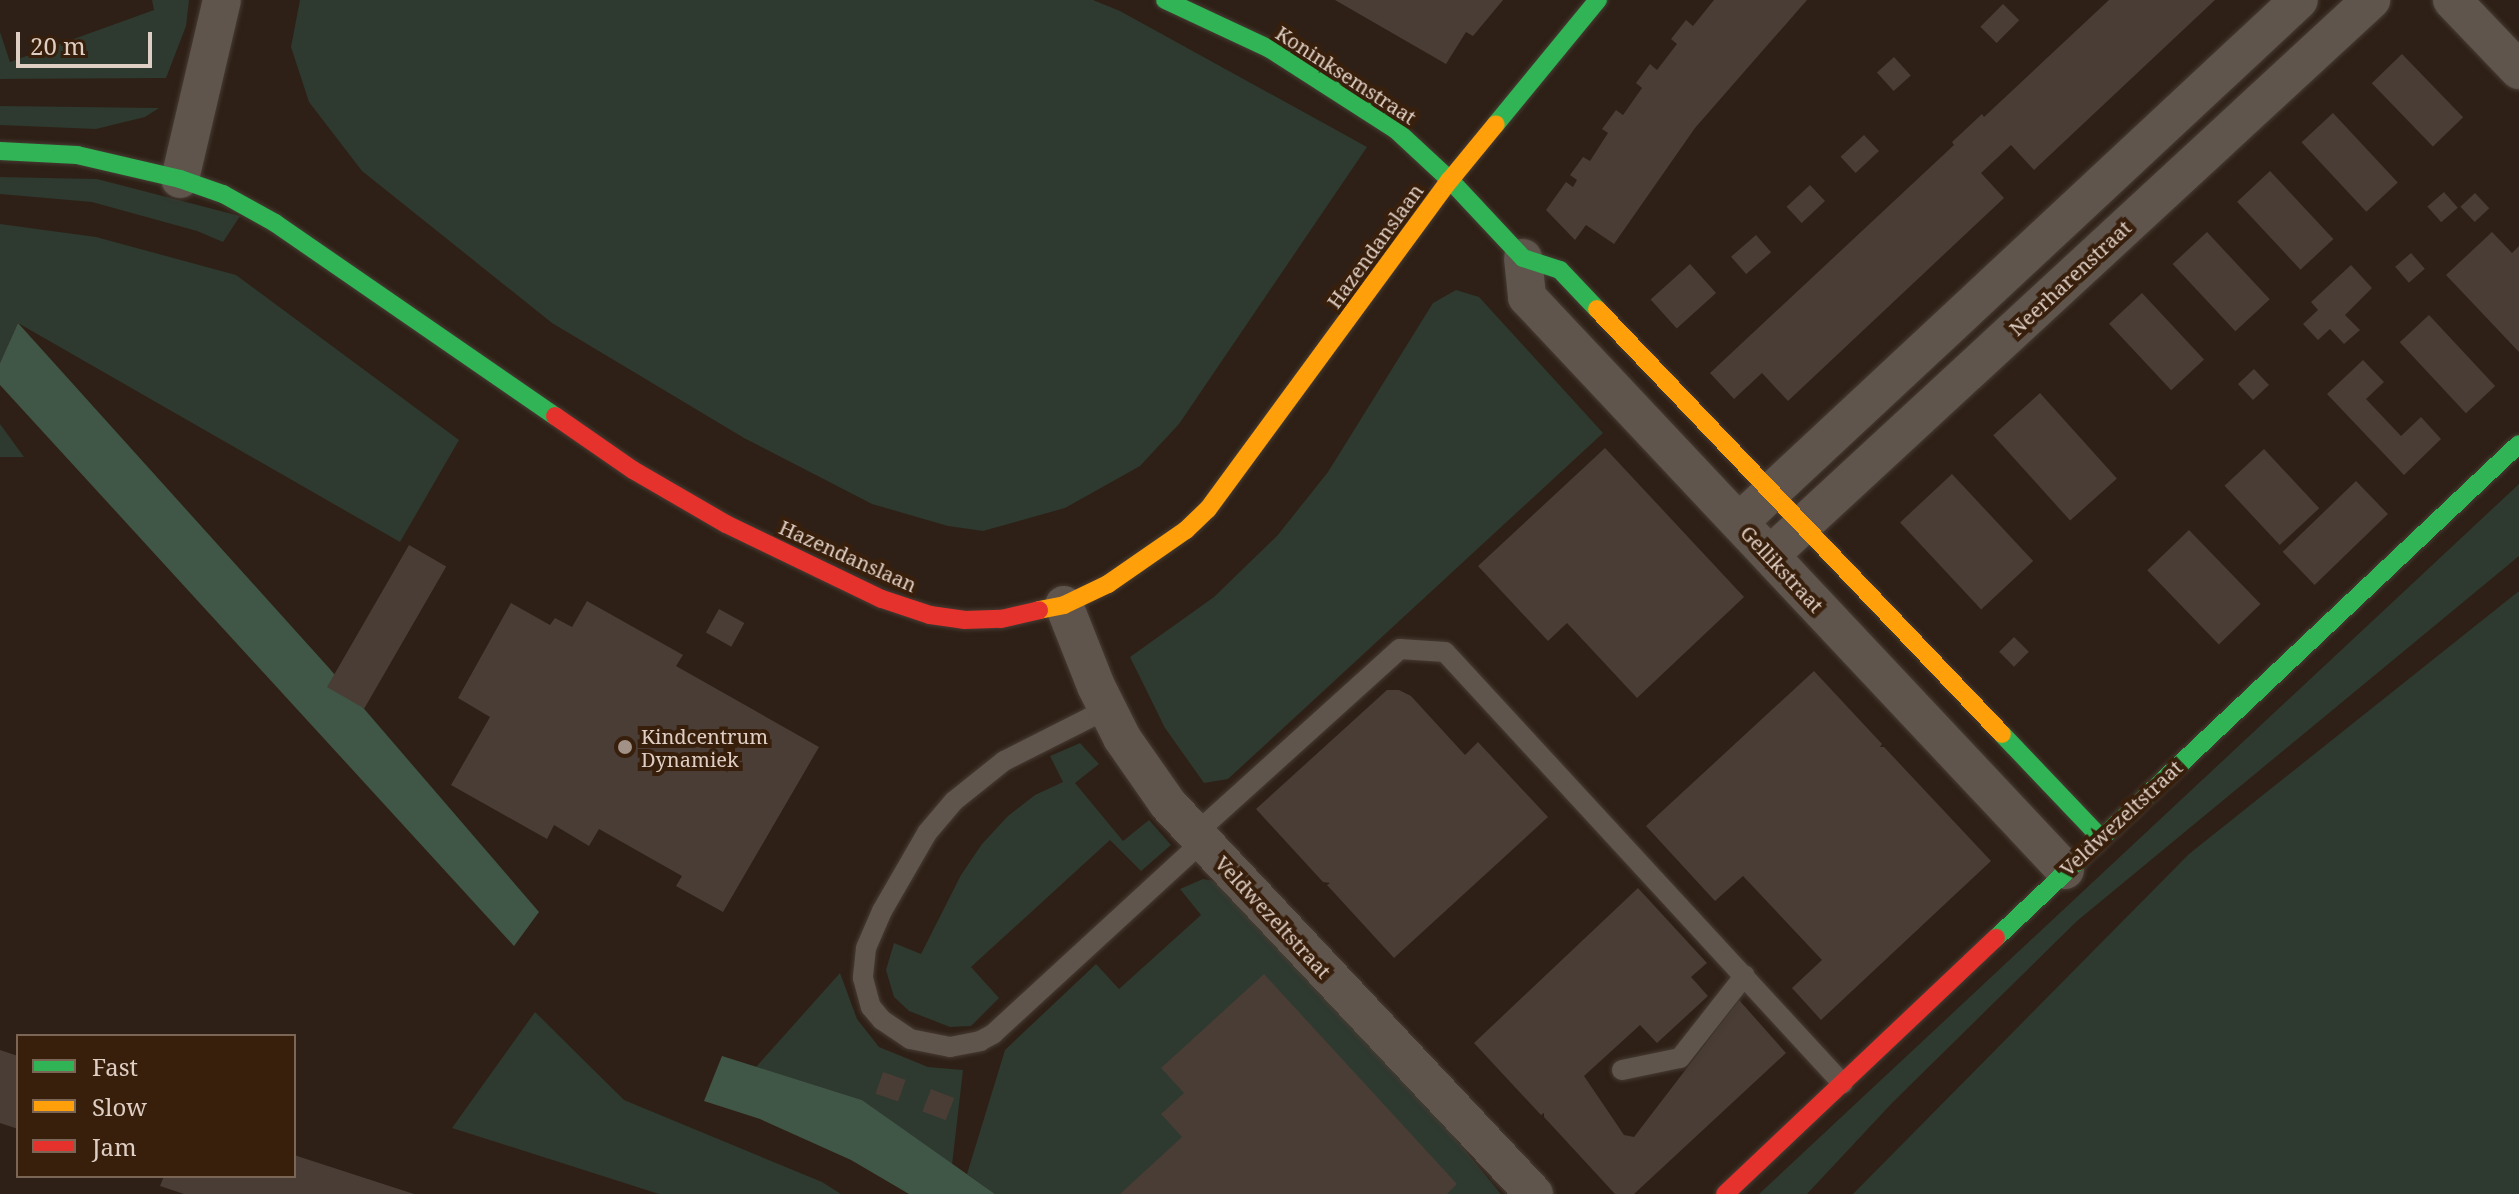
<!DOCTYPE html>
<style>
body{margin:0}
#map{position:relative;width:2519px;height:1194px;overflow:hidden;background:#2e2016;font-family:"Noto Serif",serif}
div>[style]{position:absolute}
.green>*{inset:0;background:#2e392f}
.forest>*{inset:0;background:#405646}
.building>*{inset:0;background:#493d35;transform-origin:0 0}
.roads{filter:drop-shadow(0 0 2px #463b33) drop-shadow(0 0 2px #463b33)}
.lane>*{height:20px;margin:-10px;padding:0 10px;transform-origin:10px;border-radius:10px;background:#5f554d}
.street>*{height:38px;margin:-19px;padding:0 19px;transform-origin:19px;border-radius:19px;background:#5f554d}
.fast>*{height:18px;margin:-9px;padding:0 9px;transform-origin:9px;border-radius:9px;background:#30b455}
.slow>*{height:18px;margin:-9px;padding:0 9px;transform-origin:9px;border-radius:9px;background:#ff9f0a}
.jam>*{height:18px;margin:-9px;padding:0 9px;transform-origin:9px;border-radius:9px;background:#e5322d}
.dots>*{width:22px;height:22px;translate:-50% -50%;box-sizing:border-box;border:4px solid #381f0c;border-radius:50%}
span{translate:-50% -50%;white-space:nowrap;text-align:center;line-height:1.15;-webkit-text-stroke:8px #381f0c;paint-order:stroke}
.street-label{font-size:20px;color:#dfcec3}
.poi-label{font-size:20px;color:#dfcec3}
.left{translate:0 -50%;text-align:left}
.legend{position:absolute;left:16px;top:1034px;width:280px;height:144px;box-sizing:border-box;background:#381f0c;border:2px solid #7b6555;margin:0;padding:10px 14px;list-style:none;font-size:24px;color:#dfcec3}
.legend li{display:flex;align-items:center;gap:16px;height:40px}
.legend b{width:40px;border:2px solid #7b6555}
.scale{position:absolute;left:16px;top:32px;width:136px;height:36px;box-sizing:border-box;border:4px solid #dfcec3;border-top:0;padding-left:10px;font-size:24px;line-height:28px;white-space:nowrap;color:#dfcec3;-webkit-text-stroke:6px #381f0c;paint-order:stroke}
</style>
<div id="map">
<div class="green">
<i style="clip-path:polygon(152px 0,189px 0,186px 26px,166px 78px,0 79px,0 32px,10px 62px,154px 10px)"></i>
<i style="clip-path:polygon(300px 0,1093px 0,1120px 11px,1367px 147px,1179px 424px,1140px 466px,1065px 508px,983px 531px,948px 526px,872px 504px,744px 438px,552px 323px,362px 171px,309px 102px,291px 47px)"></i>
<i style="clip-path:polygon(0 106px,159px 108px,145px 117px,96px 129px,0 125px)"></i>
<i style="clip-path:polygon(0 177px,97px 179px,240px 216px,223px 242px,197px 231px,92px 202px,0 194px)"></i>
<i style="clip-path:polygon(0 224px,96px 237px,236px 275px,459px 440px,400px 542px,18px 323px,0 363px)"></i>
<i style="clip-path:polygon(1456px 290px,1479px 297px,1603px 433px,1228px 779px,1204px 783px,1165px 728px,1130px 657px,1214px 597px,1277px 536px,1328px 472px,1433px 303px)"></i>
<i style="clip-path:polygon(0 424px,24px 457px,0 457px)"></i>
<i style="clip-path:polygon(2519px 484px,2519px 556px,2077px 921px,1892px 1103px,1807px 1194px,1759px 1194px)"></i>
<i style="clip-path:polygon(2519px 591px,2519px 1194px,1853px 1194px,2189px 854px)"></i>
<i style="clip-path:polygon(1080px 743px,1099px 764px,1075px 783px,1123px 841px,1149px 820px,1171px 845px,1141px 871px,1110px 840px,971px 967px,999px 998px,971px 1026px,950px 1027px,909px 1011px,894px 997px,886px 970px,894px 943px,921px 954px,961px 875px,982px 844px,1008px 816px,1035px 795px,1063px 782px,1050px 756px)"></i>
<i style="clip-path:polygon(1203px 879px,1214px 881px,1283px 950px,1455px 1138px,1501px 1194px,995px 1194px,967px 1174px,1005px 1050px,1096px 964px,1119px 989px,1201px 915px,1180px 889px)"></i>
<i style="clip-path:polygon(840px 973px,857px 1019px,879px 1047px,928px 1067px,963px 1070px,952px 1165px,862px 1100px,756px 1067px)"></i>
<i style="clip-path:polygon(535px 1012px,624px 1100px,822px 1182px,841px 1194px,659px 1194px,452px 1128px)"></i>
</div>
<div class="forest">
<i style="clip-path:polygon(18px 323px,329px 668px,539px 912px,514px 946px,0 385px,0 363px)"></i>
<i style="clip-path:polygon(722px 1056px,862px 1100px,995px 1194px,909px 1194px,851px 1160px,760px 1119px,704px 1101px)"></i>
</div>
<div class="building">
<i style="clip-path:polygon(1335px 0,1503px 0,1473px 36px,1466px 32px,1446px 64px)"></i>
<i style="clip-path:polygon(1714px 0,1807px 0,1695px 128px,1614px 244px,1586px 225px,1575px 240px,1546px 210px,1566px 182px,1573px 187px,1577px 180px,1570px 175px,1583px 157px,1590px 161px,1608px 133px,1602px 129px,1616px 110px,1623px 115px,1642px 88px,1636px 83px,1650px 64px,1657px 70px,1677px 44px,1671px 39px,1686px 20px,1693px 26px)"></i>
<i style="clip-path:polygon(2109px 0,2215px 0,2034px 170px,2011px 145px,1981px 173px,2004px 198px,1788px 401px,1762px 373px,1734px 399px,1710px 373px,1954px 145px,1952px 142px,1982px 114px,1984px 117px)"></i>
<i style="left:2003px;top:4px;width:23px;height:32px;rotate:45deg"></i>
<i style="left:2402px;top:54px;width:88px;height:42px;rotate:46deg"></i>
<i style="left:1894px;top:57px;width:25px;height:23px;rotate:48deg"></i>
<i style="left:2333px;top:113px;width:95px;height:43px;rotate:47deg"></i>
<i style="left:1864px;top:135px;width:22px;height:32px;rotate:47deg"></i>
<i style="left:2270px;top:171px;width:93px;height:45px;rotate:47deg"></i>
<i style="left:1810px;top:185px;width:22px;height:32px;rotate:47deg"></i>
<i style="left:2444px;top:192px;width:21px;height:22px;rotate:49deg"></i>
<i style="left:2475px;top:193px;width:21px;height:20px;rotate:47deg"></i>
<i style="left:2207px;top:232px;width:92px;height:47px;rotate:47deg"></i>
<i style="clip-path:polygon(2492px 232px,2512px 253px,2519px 246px,2519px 352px,2446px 275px)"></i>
<i style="left:1756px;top:235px;width:23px;height:33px;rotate:49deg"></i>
<i style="left:2411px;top:253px;width:21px;height:21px;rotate:49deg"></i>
<i style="left:1690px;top:264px;width:39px;height:53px;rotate:48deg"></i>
<i style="clip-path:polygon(2351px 265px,2372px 288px,2345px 315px,2360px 330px,2344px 344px,2330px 329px,2318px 340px,2303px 324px,2318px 310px,2311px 302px)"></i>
<i style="left:2142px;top:293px;width:91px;height:45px;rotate:47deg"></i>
<i style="left:2429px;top:315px;width:97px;height:40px;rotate:47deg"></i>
<i style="clip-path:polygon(2363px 360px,2384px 382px,2366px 399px,2401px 436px,2421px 417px,2441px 439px,2404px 475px,2327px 394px)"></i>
<i style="left:2254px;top:369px;width:22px;height:22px;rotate:47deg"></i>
<i style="left:2040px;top:393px;width:115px;height:63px;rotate:48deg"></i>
<i style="clip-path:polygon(1605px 448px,1744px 597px,1637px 698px,1567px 623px,1548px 641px,1478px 566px)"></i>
<i style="left:2264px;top:449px;width:81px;height:54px;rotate:47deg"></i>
<i style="left:1952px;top:474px;width:119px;height:71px;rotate:47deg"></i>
<i style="left:2356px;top:481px;width:46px;height:102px;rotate:46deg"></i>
<i style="left:2189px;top:530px;width:103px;height:58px;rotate:46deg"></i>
<i style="left:409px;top:545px;width:43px;height:164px;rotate:30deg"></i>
<i style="clip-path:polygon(587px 601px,683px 655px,676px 666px,819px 747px,723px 912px,676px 886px,682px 876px,599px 829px,589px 846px,554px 825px,547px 839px,451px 785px,490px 717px,458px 698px,511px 603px,550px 625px,555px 618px,572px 627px)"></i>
<i style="left:719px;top:609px;width:29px;height:27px;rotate:29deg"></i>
<i style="left:2014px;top:637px;width:21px;height:21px;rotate:45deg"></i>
<i style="clip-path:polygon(1814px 671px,1882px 744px,1880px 747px,1884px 747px,1991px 861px,1821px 1020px,1792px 988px,1822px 960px,1743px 876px,1715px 901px,1646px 826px)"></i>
<i style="clip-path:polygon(1387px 690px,1399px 690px,1411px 696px,1465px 755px,1478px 742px,1548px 817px,1394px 958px,1327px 885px,1330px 883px,1323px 882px,1256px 809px)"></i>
<i style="clip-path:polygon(1638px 888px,1707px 963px,1691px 977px,1708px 996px,1657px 1043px,1640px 1025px,1584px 1076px,1624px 1135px,1634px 1137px,1739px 1000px,1786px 1053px,1634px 1194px,1615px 1194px,1544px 1117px,1544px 1113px,1541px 1115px,1474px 1043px)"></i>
<i style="clip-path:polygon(1264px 974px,1457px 1184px,1447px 1194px,1120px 1194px,1182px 1137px,1161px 1114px,1184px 1093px,1161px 1068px)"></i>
<i style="clip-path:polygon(0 1050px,18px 1056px,18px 1129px,0 1123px)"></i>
<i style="left:883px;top:1072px;width:24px;height:23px;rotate:19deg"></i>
<i style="left:931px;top:1089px;width:25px;height:24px;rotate:21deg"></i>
<i style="clip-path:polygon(294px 1155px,414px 1194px,184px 1194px,160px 1186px,164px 1176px,294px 1176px)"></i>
</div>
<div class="roads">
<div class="lane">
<i style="left:1107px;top:709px;width:115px;rotate:153.2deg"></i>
<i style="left:1004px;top:761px;width:64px;rotate:141.3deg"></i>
<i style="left:954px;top:801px;width:42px;rotate:130.2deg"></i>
<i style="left:927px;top:833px;width:90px;rotate:120deg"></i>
<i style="left:882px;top:911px;width:40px;rotate:113.4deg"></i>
<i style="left:866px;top:948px;width:30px;rotate:96deg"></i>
<i style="left:863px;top:978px;width:30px;rotate:75deg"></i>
<i style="left:871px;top:1007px;width:17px;rotate:50deg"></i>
<i style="left:882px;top:1020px;width:34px;rotate:34deg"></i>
<i style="left:910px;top:1039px;width:41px;rotate:11.3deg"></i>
<i style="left:950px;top:1047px;width:31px;rotate:-11deg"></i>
<i style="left:980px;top:1041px;width:15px;rotate:-28deg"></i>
<i style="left:993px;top:1034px;width:284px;rotate:-42.6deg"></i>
<i style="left:1195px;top:834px;width:276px;rotate:-42.1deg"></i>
<i style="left:1400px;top:649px;width:45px;rotate:3.8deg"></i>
<i style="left:1445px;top:652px;width:587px;rotate:47.35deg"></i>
<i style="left:1622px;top:1070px;width:59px;rotate:-11.7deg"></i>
<i style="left:1680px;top:1058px;width:105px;rotate:-51.9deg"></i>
</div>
<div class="street">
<i style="left:2452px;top:0;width:97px;rotate:46.3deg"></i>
<i style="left:180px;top:179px;width:184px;rotate:-76.8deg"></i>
<i style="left:1523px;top:258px;width:39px;rotate:84deg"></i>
<i style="left:1527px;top:297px;width:786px;rotate:46.8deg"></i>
<i style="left:1751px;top:511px;width:749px;rotate:-43deg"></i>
<i style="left:1780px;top:546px;width:805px;rotate:-42.73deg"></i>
<i style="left:1064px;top:605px;width:87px;rotate:68.4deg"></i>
<i style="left:1096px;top:686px;width:58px;rotate:63.4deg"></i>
<i style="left:1122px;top:738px;width:80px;rotate:55.1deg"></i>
<i style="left:1168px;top:804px;width:535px;rotate:46.82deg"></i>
</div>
<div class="fast">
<i style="left:1165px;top:0;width:116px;rotate:25deg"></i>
<i style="left:1270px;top:49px;width:150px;rotate:32.7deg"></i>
<i style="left:1396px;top:130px;width:74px;rotate:42.8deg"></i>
<i style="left:1450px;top:180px;width:107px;rotate:46.9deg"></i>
<i style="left:1523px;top:258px;width:39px;rotate:18deg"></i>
<i style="left:1560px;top:270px;width:54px;rotate:46.5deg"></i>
<i style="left:1496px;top:124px;width:161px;rotate:-50.6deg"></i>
<i style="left:0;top:151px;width:77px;rotate:3deg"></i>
<i style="left:77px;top:155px;width:106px;rotate:13.1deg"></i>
<i style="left:180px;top:179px;width:46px;rotate:19.2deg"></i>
<i style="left:223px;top:194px;width:60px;rotate:29.1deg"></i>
<i style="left:275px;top:223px;width:340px;rotate:34.6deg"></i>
<i style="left:2002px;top:734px;width:142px;rotate:46.4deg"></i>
<i style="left:1996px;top:938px;width:719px;rotate:-43.37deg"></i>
</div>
<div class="slow">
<i style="left:1597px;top:309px;width:587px;rotate:46.38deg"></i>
<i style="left:1039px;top:610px;width:25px;rotate:-11deg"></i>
<i style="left:1064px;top:605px;width:49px;rotate:-25.5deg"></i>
<i style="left:1108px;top:584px;width:95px;rotate:-34.7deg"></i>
<i style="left:1186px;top:530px;width:30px;rotate:-44deg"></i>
<i style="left:1208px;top:509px;width:408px;rotate:-53.7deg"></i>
<i style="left:1450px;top:180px;width:72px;rotate:-50.6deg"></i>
</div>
<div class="jam">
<i style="left:555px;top:416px;width:95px;rotate:34.7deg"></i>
<i style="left:633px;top:470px;width:108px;rotate:30.1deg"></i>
<i style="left:726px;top:524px;width:173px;rotate:25.7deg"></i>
<i style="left:882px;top:599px;width:51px;rotate:18.4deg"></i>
<i style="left:930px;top:615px;width:34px;rotate:8deg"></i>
<i style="left:964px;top:620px;width:37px;rotate:-2deg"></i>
<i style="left:1001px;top:619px;width:39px;rotate:-13deg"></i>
<i style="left:1725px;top:1194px;width:373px;rotate:-43.4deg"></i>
</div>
</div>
<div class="dots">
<i style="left:625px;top:747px;background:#a19186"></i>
</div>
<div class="street-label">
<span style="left:1346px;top:75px;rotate:33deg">Koninksemstraat</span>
<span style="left:1375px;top:246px;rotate:-54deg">Hazendanslaan</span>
<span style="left:2070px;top:278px;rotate:-43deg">Neerharenstraat</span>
<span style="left:848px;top:556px;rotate:24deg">Hazendanslaan</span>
<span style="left:1782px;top:569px;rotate:47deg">Gellikstraat</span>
<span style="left:2121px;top:818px;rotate:-43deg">Veldwezeltstraat</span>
<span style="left:1273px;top:917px;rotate:47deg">Veldwezeltstraat</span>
</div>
<div class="poi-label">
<span class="left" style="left:641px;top:748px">Kindcentrum<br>Dynamiek</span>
</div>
<ul class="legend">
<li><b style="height:10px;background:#30b455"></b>Fast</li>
<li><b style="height:10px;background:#ff9f0a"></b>Slow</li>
<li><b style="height:10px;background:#e5322d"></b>Jam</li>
</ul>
<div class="scale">20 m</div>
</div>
